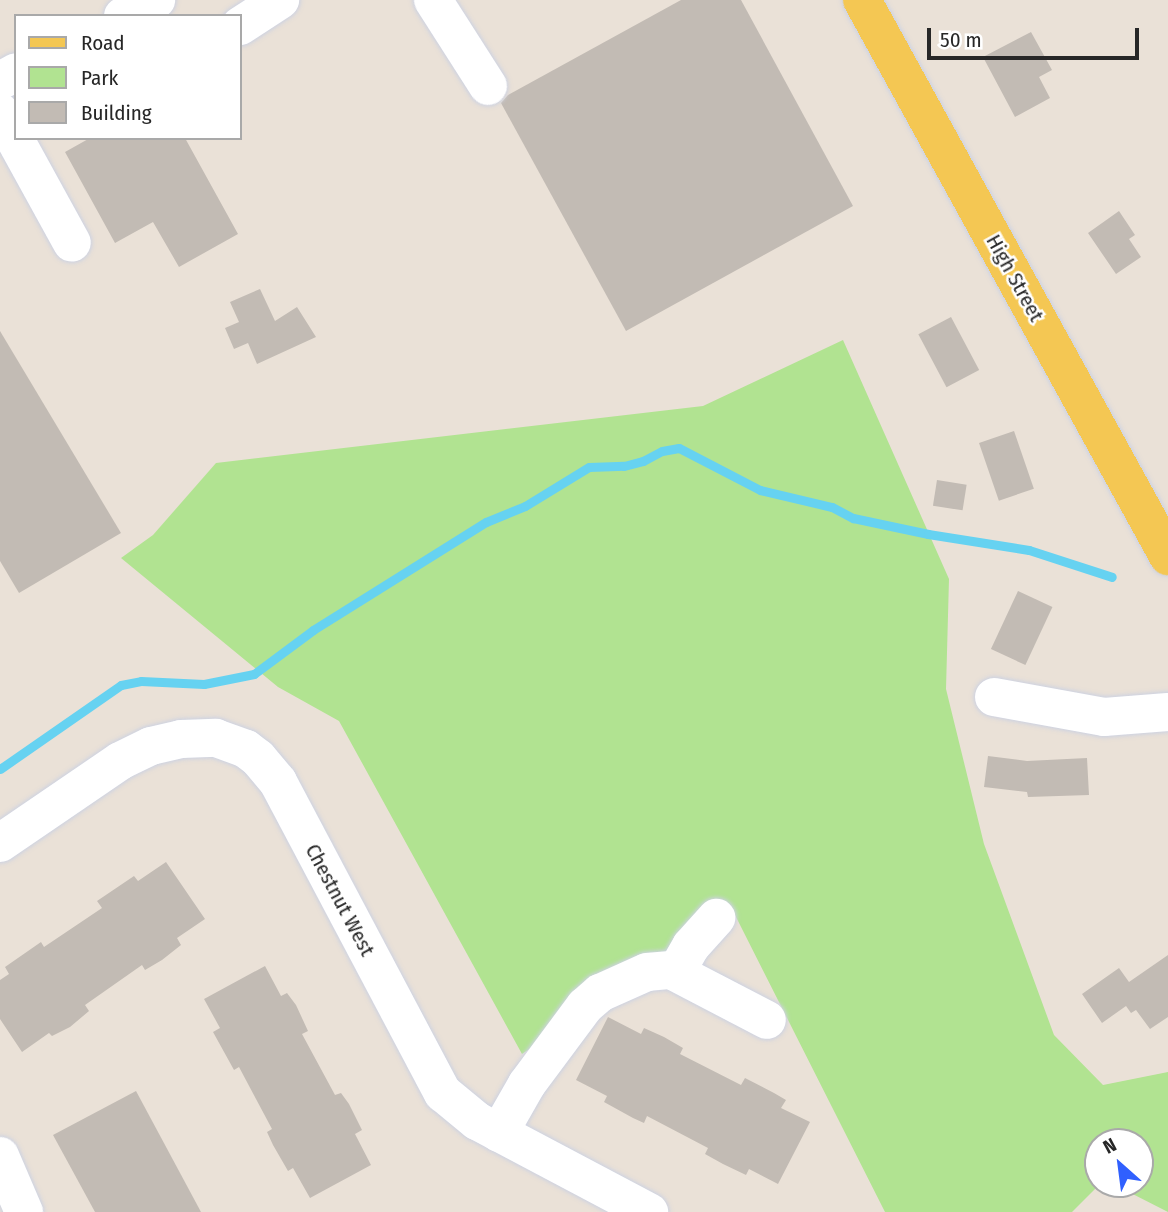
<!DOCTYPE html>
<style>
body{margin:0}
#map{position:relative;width:1168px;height:1212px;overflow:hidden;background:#eae1d7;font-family:"Fira Sans Condensed",sans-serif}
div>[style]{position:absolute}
.green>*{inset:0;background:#b1e391}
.stream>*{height:9px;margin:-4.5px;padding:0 4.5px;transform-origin:4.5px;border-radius:4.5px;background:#66d2f1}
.building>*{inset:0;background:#c2bbb4;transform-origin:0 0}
.roads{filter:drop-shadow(0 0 2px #cdd2e1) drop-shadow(0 0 2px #cdd2e1)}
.minor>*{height:38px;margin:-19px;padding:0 19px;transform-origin:19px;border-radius:19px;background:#fff}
.major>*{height:38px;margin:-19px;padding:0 19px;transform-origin:19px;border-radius:19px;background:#f4c753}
span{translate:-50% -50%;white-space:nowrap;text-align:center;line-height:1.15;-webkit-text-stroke:5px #fff;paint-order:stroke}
.street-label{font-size:21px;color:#272727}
.legend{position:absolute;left:14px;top:14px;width:228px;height:126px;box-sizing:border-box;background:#fff;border:2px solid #a9a9a9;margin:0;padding:9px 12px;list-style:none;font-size:21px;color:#272727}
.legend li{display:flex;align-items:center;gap:14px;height:35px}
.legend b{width:35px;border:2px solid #a9a9a9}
.north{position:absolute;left:1084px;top:1128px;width:70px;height:70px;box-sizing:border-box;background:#fff;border:2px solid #a9a9a9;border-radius:50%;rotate:332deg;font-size:19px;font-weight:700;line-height:28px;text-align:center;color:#272727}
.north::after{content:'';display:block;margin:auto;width:24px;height:32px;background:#3060fe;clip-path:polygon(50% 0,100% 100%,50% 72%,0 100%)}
.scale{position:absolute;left:927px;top:28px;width:212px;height:32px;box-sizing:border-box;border:4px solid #272727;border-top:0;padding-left:9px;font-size:21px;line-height:24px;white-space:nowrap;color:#272727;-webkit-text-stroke:5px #fff;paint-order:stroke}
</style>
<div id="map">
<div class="green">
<i style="clip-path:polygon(843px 340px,949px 579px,946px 689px,984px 844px,1054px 1035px,1103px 1085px,1168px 1072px,1168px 1212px,1113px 1184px,1140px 1184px,1140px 1142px,1098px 1142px,1100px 1184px,1072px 1212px,885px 1212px,733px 911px,522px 1054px,339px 721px,278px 687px,121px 558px,153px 535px,216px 463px,703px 406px)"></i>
</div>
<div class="stream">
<i style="left:0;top:769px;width:147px;rotate:-34.8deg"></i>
<i style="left:121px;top:685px;width:20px;rotate:-11deg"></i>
<i style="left:141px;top:681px;width:63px;rotate:2.7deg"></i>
<i style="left:204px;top:684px;width:51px;rotate:-11.3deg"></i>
<i style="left:254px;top:674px;width:74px;rotate:-36.7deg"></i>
<i style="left:313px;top:630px;width:204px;rotate:-32deg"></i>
<i style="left:486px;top:522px;width:42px;rotate:-22.3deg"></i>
<i style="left:525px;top:506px;width:75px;rotate:-31.4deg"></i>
<i style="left:589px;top:467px;width:35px;rotate:-2deg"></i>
<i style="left:624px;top:466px;width:20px;rotate:-15deg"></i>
<i style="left:643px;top:461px;width:21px;rotate:-28deg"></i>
<i style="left:662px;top:451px;width:17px;rotate:-10deg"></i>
<i style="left:679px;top:448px;width:91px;rotate:27.4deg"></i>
<i style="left:760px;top:490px;width:74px;rotate:13.3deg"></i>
<i style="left:832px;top:507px;width:24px;rotate:28deg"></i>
<i style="left:853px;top:518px;width:77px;rotate:12deg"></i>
<i style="left:928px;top:534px;width:102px;rotate:9deg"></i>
<i style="left:1029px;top:550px;width:87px;rotate:18deg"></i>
</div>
<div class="building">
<i style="clip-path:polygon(681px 0,741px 0,853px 206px,626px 331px,501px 103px,508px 95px)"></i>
<i style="clip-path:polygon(1031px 32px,1052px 70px,1039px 77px,1050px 98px,1015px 117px,983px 57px)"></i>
<i style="clip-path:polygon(90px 138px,185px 138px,238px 234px,179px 267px,153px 222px,115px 243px,65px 152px)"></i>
<i style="clip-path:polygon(1119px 211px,1135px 235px,1129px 239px,1141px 257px,1116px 274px,1088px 233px)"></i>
<i style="clip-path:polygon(260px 289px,275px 321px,297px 307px,316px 337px,257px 364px,248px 343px,234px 349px,225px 328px,239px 322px,230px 302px)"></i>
<i style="left:951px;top:317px;width:60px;height:37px;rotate:62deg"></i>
<i style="clip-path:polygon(0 331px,121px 533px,19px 593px,0 561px)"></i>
<i style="left:1014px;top:431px;width:61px;height:37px;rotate:71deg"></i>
<i style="left:937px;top:480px;width:30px;height:26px;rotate:9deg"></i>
<i style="left:1018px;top:591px;width:38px;height:64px;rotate:25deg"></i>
<i style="clip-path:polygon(988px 756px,1027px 761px,1087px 758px,1089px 795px,1028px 797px,1027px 792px,984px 787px)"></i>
<i style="clip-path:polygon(166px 862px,205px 919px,177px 938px,181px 945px,162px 960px,145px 970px,142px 965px,85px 1005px,89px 1011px,70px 1027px,52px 1036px,49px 1033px,22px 1052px,0 1019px,0 980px,9px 974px,5px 967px,41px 942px,44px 947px,102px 908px,97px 901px,134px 876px,138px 881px)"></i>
<i style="clip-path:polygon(1168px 955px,1168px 1017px,1150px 1029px,1136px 1010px,1131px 1013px,1126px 1006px,1102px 1023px,1082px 994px,1119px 968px,1129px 982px)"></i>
<i style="clip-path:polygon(265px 966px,281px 996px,287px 993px,296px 1005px,308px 1031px,302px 1034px,335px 1095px,341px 1093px,349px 1104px,362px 1130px,355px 1134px,371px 1165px,310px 1198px,293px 1168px,288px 1171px,273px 1145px,267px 1132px,272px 1129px,239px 1067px,234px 1070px,213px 1032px,220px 1028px,204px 999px)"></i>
<i style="clip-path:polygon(608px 1017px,641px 1034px,644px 1028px,664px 1037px,683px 1048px,680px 1054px,741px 1085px,745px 1078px,774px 1093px,786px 1100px,781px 1108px,810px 1122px,778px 1184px,749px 1169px,746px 1175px,723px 1164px,705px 1154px,708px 1148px,647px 1116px,644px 1123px,633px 1118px,604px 1102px,607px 1096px,576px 1080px)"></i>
<i style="clip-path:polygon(136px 1091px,201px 1212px,95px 1212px,53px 1135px)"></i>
</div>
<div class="roads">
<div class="minor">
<i style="left:433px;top:0;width:102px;rotate:57.4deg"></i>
<i style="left:123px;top:16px;width:37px;rotate:-26deg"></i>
<i style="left:240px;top:26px;width:48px;rotate:-33deg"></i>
<i style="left:0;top:81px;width:18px;rotate:-29deg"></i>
<i style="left:0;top:112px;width:149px;rotate:61.2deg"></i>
<i style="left:994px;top:697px;width:112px;rotate:10.3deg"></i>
<i style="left:1104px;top:717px;width:64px;rotate:-4.5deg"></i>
<i style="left:0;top:843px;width:145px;rotate:-34.3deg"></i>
<i style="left:120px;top:761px;width:34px;rotate:-26deg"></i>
<i style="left:151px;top:746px;width:31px;rotate:-13deg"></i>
<i style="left:181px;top:739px;width:35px;rotate:-2deg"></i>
<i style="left:216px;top:738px;width:32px;rotate:20deg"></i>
<i style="left:246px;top:749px;width:15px;rotate:37deg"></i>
<i style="left:258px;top:758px;width:31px;rotate:50deg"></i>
<i style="left:278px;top:782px;width:352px;rotate:62.1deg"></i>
<i style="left:443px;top:1093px;width:44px;rotate:39.5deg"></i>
<i style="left:477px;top:1121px;width:195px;rotate:27.9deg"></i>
<i style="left:676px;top:972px;width:30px;rotate:-60deg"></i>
<i style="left:691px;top:946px;width:38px;rotate:-48deg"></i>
<i style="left:499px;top:1133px;width:56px;rotate:-60.3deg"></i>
<i style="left:527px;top:1084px;width:97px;rotate:-53.4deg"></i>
<i style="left:585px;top:1006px;width:20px;rotate:-41deg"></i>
<i style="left:600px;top:993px;width:51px;rotate:-24.1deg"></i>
<i style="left:647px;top:972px;width:24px;rotate:-5deg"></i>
<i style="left:671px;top:970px;width:108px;rotate:27.5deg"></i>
<i style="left:0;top:1156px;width:61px;rotate:66.8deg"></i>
</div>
<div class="major">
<i style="left:862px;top:0;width:635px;rotate:61.17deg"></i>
</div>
</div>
<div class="street-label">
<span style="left:1015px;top:278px;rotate:61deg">High Street</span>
<span style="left:340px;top:900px;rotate:62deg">Chestnut West</span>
</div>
<ul class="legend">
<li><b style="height:9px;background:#f4c753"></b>Road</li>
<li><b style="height:19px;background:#b1e391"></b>Park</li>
<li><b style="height:19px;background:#c2bbb4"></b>Building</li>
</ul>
<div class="north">N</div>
<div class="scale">50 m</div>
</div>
